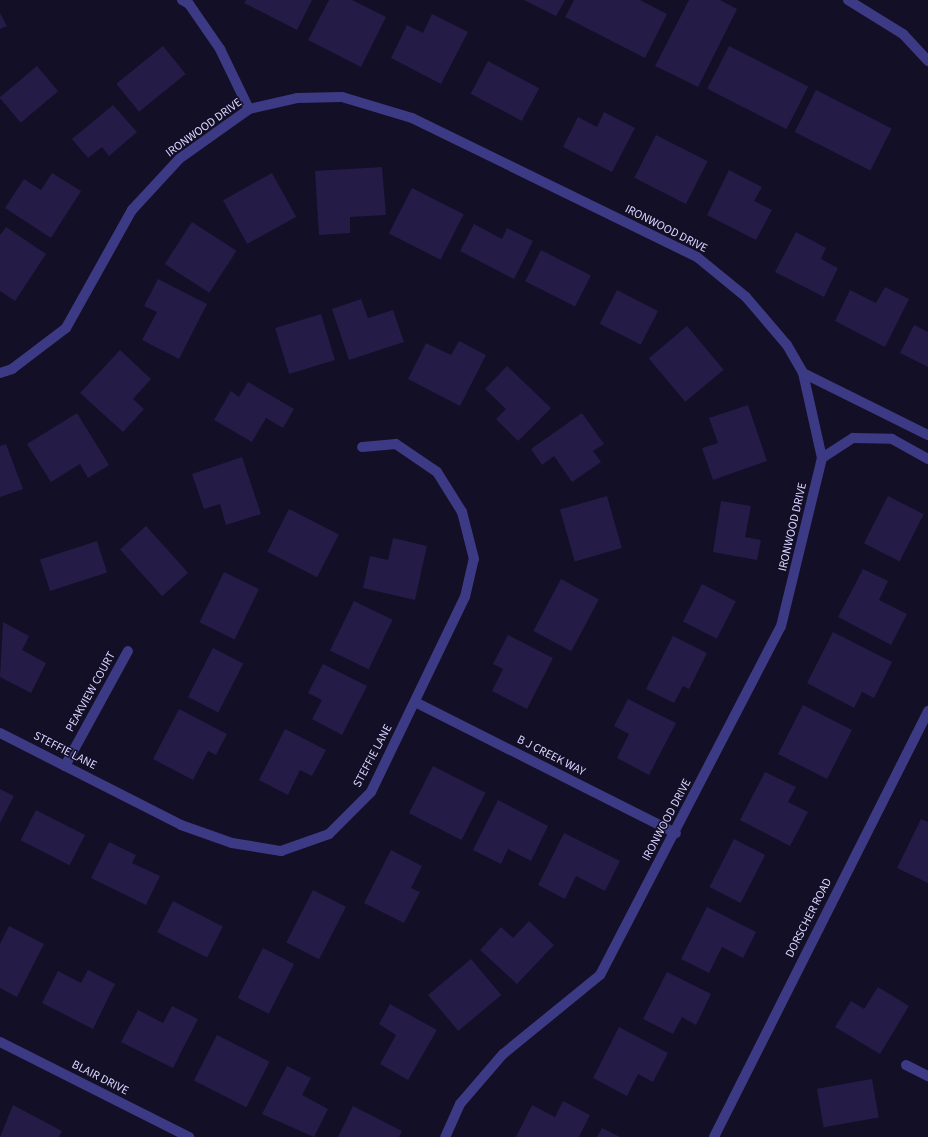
<!DOCTYPE html>
<style>
body{margin:0}
#map{position:relative;width:928px;height:1137px;overflow:hidden;background:#130f26;font-family:"Source Sans 3",sans-serif}
div>[style]{position:absolute}
.building>*{inset:0;background:#241b47;transform-origin:0 0}
.minor>*{height:10px;margin:-5px;padding:0 5px;transform-origin:5px;border-radius:5px;background:#3d3a85}
.tertiary>*{height:10px;margin:-5px;padding:0 5px;transform-origin:5px;border-radius:5px;background:#3d3a85}
span{translate:-50% -50%;white-space:nowrap;text-align:center;line-height:1.15;-webkit-text-stroke:3px #130f26;paint-order:stroke}
.street-label{font-size:12px;color:#d9d4ff}
</style>
<div id="map">
<div class="building">
<i style="clip-path:polygon(246px 0,312px 0,297px 30px,244px 3px)"></i>
<i style="clip-path:polygon(329px 0,352px 0,386px 17px,361px 67px,308px 40px)"></i>
<i style="clip-path:polygon(524px 0,565px 0,556px 16px)"></i>
<i style="clip-path:polygon(574px 0,640px 0,667px 14px,645px 58px,565px 17px)"></i>
<i style="clip-path:polygon(689px 0,720px 0,737px 9px,698px 87px,655px 66px)"></i>
<i style="clip-path:polygon(0 13px,7px 26px,0 29px)"></i>
<i style="clip-path:polygon(432px 14px,468px 32px,441px 84px,391px 58px,407px 25px,423px 33px)"></i>
<i style="left:163px;top:46px;width:36px;height:60px;rotate:51deg"></i>
<i style="left:729px;top:46px;width:89px;height:48px;rotate:27deg"></i>
<i style="left:488px;top:61px;width:58px;height:37px;rotate:28deg"></i>
<i style="left:37px;top:66px;width:33px;height:49px;rotate:50deg"></i>
<i style="left:816px;top:90px;width:85px;height:47px;rotate:27deg"></i>
<i style="clip-path:polygon(113px 105px,137px 132px,109px 156px,102px 147px,88px 158px,72px 139px)"></i>
<i style="clip-path:polygon(604px 112px,635px 128px,612px 172px,563px 147px,578px 117px,597px 127px)"></i>
<i style="left:656px;top:135px;width:58px;height:48px;rotate:27deg"></i>
<i style="clip-path:polygon(382px 167px,386px 215px,350px 217px,350px 233px,319px 235px,315px 171px)"></i>
<i style="clip-path:polygon(729px 170px,762px 187px,754px 201px,772px 210px,756px 240px,707px 215px)"></i>
<i style="clip-path:polygon(52px 173px,81px 191px,51px 238px,5px 208px,24px 179px,41px 190px)"></i>
<i style="left:272px;top:173px;width:50px;height:56px;rotate:61deg"></i>
<i style="left:412px;top:188px;width:58px;height:51px;rotate:27deg"></i>
<i style="left:192px;top:222px;width:53px;height:50px;rotate:33deg"></i>
<i style="clip-path:polygon(474px 224px,502px 239px,507px 228px,533px 241px,514px 279px,460px 251px)"></i>
<i style="clip-path:polygon(6px 227px,46px 254px,15px 301px,0 291px,0 235px)"></i>
<i style="clip-path:polygon(796px 232px,826px 248px,821px 259px,838px 268px,824px 297px,775px 272px)"></i>
<i style="left:541px;top:250px;width:56px;height:35px;rotate:27deg"></i>
<i style="clip-path:polygon(158px 279px,207px 304px,179px 359px,142px 340px,157px 312px,144px 306px)"></i>
<i style="clip-path:polygon(885px 287px,909px 299px,885px 347px,835px 321px,850px 290px,876px 303px)"></i>
<i style="left:617px;top:290px;width:46px;height:38px;rotate:27deg"></i>
<i style="clip-path:polygon(361px 299px,368px 318px,393px 310px,404px 342px,349px 360px,332px 309px)"></i>
<i style="left:321px;top:314px;width:48px;height:48px;rotate:73deg"></i>
<i style="clip-path:polygon(914px 325px,928px 332px,928px 367px,900px 353px)"></i>
<i style="left:687px;top:326px;width:57px;height:50px;rotate:50deg"></i>
<i style="clip-path:polygon(459px 341px,486px 355px,460px 406px,408px 379px,426px 343px,451px 355px)"></i>
<i style="clip-path:polygon(120px 350px,151px 379px,133px 399px,144px 409px,123px 432px,80px 393px)"></i>
<i style="clip-path:polygon(507px 366px,551px 408px,518px 441px,496px 419px,506px 409px,485px 389px)"></i>
<i style="clip-path:polygon(248px 382px,294px 409px,283px 428px,266px 418px,252px 442px,214px 420px,231px 391px,239px 397px)"></i>
<i style="clip-path:polygon(748px 405px,767px 461px,713px 480px,702px 448px,718px 443px,709px 418px)"></i>
<i style="clip-path:polygon(77px 413px,109px 465px,88px 478px,80px 464px,51px 482px,27px 444px)"></i>
<i style="clip-path:polygon(582px 413px,604px 444px,593px 451px,601px 462px,572px 482px,554px 456px,542px 465px,531px 449px)"></i>
<i style="clip-path:polygon(6px 444px,23px 489px,0 497px,0 446px)"></i>
<i style="clip-path:polygon(242px 457px,261px 514px,226px 525px,220px 504px,204px 509px,192px 474px)"></i>
<i style="left:607px;top:496px;width:54px;height:49px;rotate:74deg"></i>
<i style="left:888px;top:496px;width:40px;height:53px;rotate:27deg"></i>
<i style="clip-path:polygon(721px 501px,751px 506px,745px 537px,761px 540px,757px 560px,713px 552px)"></i>
<i style="left:289px;top:509px;width:56px;height:48px;rotate:27deg"></i>
<i style="left:146px;top:526px;width:63px;height:35px;rotate:48deg"></i>
<i style="clip-path:polygon(393px 538px,427px 546px,415px 600px,363px 588px,370px 556px,388px 560px)"></i>
<i style="left:97px;top:541px;width:33px;height:60px;rotate:72deg"></i>
<i style="clip-path:polygon(863px 569px,888px 581px,879px 600px,907px 614px,891px 645px,838px 617px)"></i>
<i style="left:224px;top:572px;width:39px;height:56px;rotate:26deg"></i>
<i style="left:561px;top:579px;width:43px;height:59px;rotate:28deg"></i>
<i style="left:702px;top:584px;width:38px;height:42px;rotate:27deg"></i>
<i style="left:354px;top:601px;width:43px;height:55px;rotate:26deg"></i>
<i style="clip-path:polygon(3px 622px,29px 636px,22px 650px,46px 663px,31px 693px,0 677px)"></i>
<i style="clip-path:polygon(833px 632px,892px 662px,874px 698px,862px 692px,854px 708px,807px 683px)"></i>
<i style="clip-path:polygon(508px 635px,553px 658px,527px 709px,492px 691px,503px 669px,493px 664px)"></i>
<i style="clip-path:polygon(673px 636px,707px 653px,689px 689px,683px 686px,674px 703px,646px 689px)"></i>
<i style="left:213px;top:648px;width:34px;height:55px;rotate:27deg"></i>
<i style="clip-path:polygon(323px 664px,367px 686px,342px 735px,312px 719px,322px 700px,308px 693px)"></i>
<i style="clip-path:polygon(628px 699px,676px 723px,649px 775px,617px 758px,629px 734px,614px 726px)"></i>
<i style="left:803px;top:705px;width:55px;height:55px;rotate:27deg"></i>
<i style="clip-path:polygon(179px 709px,227px 734px,216px 755px,208px 751px,193px 780px,153px 759px)"></i>
<i style="clip-path:polygon(285px 729px,326px 750px,312px 776px,300px 770px,288px 795px,259px 780px)"></i>
<i style="left:433px;top:766px;width:59px;height:53px;rotate:27deg"></i>
<i style="clip-path:polygon(765px 772px,796px 787px,788px 802px,808px 812px,790px 846px,740px 820px)"></i>
<i style="clip-path:polygon(0 789px,14px 796px,0 823px)"></i>
<i style="clip-path:polygon(498px 800px,548px 826px,531px 861px,508px 849px,501px 864px,473px 850px)"></i>
<i style="left:36px;top:810px;width:55px;height:34px;rotate:27deg"></i>
<i style="clip-path:polygon(921px 819px,928px 822px,928px 883px,897px 868px)"></i>
<i style="clip-path:polygon(564px 833px,620px 861px,605px 891px,576px 876px,565px 899px,538px 885px)"></i>
<i style="left:734px;top:839px;width:35px;height:54px;rotate:27deg"></i>
<i style="clip-path:polygon(109px 842px,136px 855px,132px 863px,160px 876px,146px 905px,91px 878px)"></i>
<i style="clip-path:polygon(391px 850px,422px 866px,411px 888px,420px 892px,404px 923px,364px 903px)"></i>
<i style="left:313px;top:890px;width:37px;height:59px;rotate:27deg"></i>
<i style="left:173px;top:901px;width:56px;height:35px;rotate:27deg"></i>
<i style="clip-path:polygon(707px 907px,756px 932px,743px 958px,722px 947px,709px 973px,681px 959px)"></i>
<i style="clip-path:polygon(529px 921px,554px 945px,517px 984px,480px 950px,501px 927px,513px 938px)"></i>
<i style="clip-path:polygon(9px 926px,44px 944px,17px 997px,0 988px,0 944px)"></i>
<i style="left:263px;top:948px;width:35px;height:56px;rotate:27deg"></i>
<i style="left:471px;top:959px;width:47px;height:56px;rotate:50deg"></i>
<i style="clip-path:polygon(88px 970px,115px 984px,93px 1029px,42px 1003px,58px 971px,81px 983px)"></i>
<i style="clip-path:polygon(667px 972px,711px 994px,696px 1025px,682px 1017px,673px 1034px,643px 1019px)"></i>
<i style="clip-path:polygon(878px 987px,909px 1006px,880px 1054px,835px 1027px,851px 1001px,864px 1009px)"></i>
<i style="clip-path:polygon(390px 1004px,437px 1030px,408px 1080px,380px 1064px,396px 1035px,379px 1024px)"></i>
<i style="clip-path:polygon(172px 1006px,198px 1019px,173px 1068px,121px 1042px,138px 1010px,163px 1023px)"></i>
<i style="clip-path:polygon(619px 1027px,668px 1053px,653px 1082px,638px 1074px,627px 1096px,593px 1078px)"></i>
<i style="left:217px;top:1035px;width:59px;height:51px;rotate:27deg"></i>
<i style="clip-path:polygon(287px 1066px,311px 1078px,302px 1095px,328px 1109px,314px 1137px,262px 1114px)"></i>
<i style="left:872px;top:1079px;width:39px;height:56px;rotate:80deg"></i>
<i style="clip-path:polygon(563px 1101px,590px 1115px,579px 1137px,516px 1137px,532px 1105px,555px 1117px)"></i>
<i style="clip-path:polygon(13px 1105px,62px 1131px,59px 1137px,0 1137px)"></i>
<i style="clip-path:polygon(353px 1106px,402px 1131px,399px 1137px,338px 1137px)"></i>
<i style="clip-path:polygon(602px 1128px,620px 1137px,597px 1137px)"></i>
</div>
<div class="minor">
<i style="left:182px;top:0;width:8px;rotate:30deg"></i>
<i style="left:189px;top:4px;width:55px;rotate:55.4deg"></i>
<i style="left:220px;top:49px;width:67px;rotate:64.2deg"></i>
<i style="left:0;top:373px;width:13px;rotate:-18deg"></i>
<i style="left:12px;top:369px;width:68px;rotate:-37.2deg"></i>
<i style="left:66px;top:328px;width:135px;rotate:-60.8deg"></i>
<i style="left:132px;top:210px;width:69px;rotate:-47.3deg"></i>
<i style="left:179px;top:159px;width:86px;rotate:-35.5deg"></i>
<i style="left:249px;top:109px;width:49px;rotate:-12.9deg"></i>
<i style="left:297px;top:98px;width:45px;rotate:-1.3deg"></i>
<i style="left:342px;top:97px;width:73px;rotate:16.7deg"></i>
<i style="left:412px;top:118px;width:317px;rotate:26deg"></i>
<i style="left:697px;top:257px;width:63px;rotate:39.2deg"></i>
<i style="left:746px;top:297px;width:63px;rotate:49.5deg"></i>
<i style="left:787px;top:345px;width:32px;rotate:60deg"></i>
<i style="left:803px;top:373px;width:87px;rotate:77.4deg"></i>
<i style="left:822px;top:458px;width:173px;rotate:103.7deg"></i>
<i style="left:781px;top:626px;width:393px;rotate:117.4deg"></i>
<i style="left:600px;top:975px;width:125px;rotate:140.8deg"></i>
<i style="left:503px;top:1054px;width:66px;rotate:130.7deg"></i>
<i style="left:460px;top:1104px;width:36px;rotate:114deg"></i>
<i style="left:803px;top:373px;width:140px;rotate:26.4deg"></i>
<i style="left:822px;top:458px;width:37px;rotate:-33deg"></i>
<i style="left:853px;top:438px;width:39px;rotate:1deg"></i>
<i style="left:892px;top:439px;width:41px;rotate:29.1deg"></i>
<i style="left:415px;top:702px;width:292px;rotate:26.7deg"></i>
<i style="left:0;top:733px;width:203px;rotate:26.9deg"></i>
<i style="left:181px;top:825px;width:54px;rotate:19.4deg"></i>
<i style="left:232px;top:843px;width:50px;rotate:9.3deg"></i>
<i style="left:281px;top:851px;width:51px;rotate:-19.5deg"></i>
<i style="left:329px;top:834px;width:59px;rotate:-45deg"></i>
<i style="left:371px;top:792px;width:216px;rotate:-64.3deg"></i>
<i style="left:465px;top:597px;width:39px;rotate:-77deg"></i>
<i style="left:474px;top:559px;width:49px;rotate:-104.3deg"></i>
<i style="left:462px;top:512px;width:47px;rotate:-122deg"></i>
<i style="left:437px;top:472px;width:50px;rotate:-145.7deg"></i>
<i style="left:396px;top:444px;width:34px;rotate:175deg"></i>
<i style="left:65px;top:766px;width:131px;rotate:-61.3deg"></i>
<i style="left:0;top:1042px;width:212px;rotate:26.7deg"></i>
<i style="left:906px;top:1065px;width:25px;rotate:27deg"></i>
<i style="left:714px;top:1137px;width:477px;rotate:-63.3deg"></i>
</div>
<div class="tertiary">
<i style="left:848px;top:0;width:65px;rotate:31.7deg"></i>
<i style="left:903px;top:34px;width:37px;rotate:47deg"></i>
</div>
<div class="street-label">
<span style="left:204px;top:128px;rotate:-36deg">IRONWOOD DRIVE</span>
<span style="left:666px;top:229px;rotate:27deg">IRONWOOD DRIVE</span>
<span style="left:793px;top:527px;rotate:-77deg">IRONWOOD DRIVE</span>
<span style="left:91px;top:692px;rotate:-61deg">PEAKVIEW COURT</span>
<span style="left:65px;top:751px;rotate:27deg">STEFFIE LANE</span>
<span style="left:373px;top:756px;rotate:-62deg">STEFFIE LANE</span>
<span style="left:551px;top:756px;rotate:27deg">B J CREEK WAY</span>
<span style="left:667px;top:820px;rotate:-62deg">IRONWOOD DRIVE</span>
<span style="left:809px;top:918px;rotate:-63deg">DORSCHER ROAD</span>
<span style="left:100px;top:1078px;rotate:27deg">BLAIR DRIVE</span>
</div>
</div>
